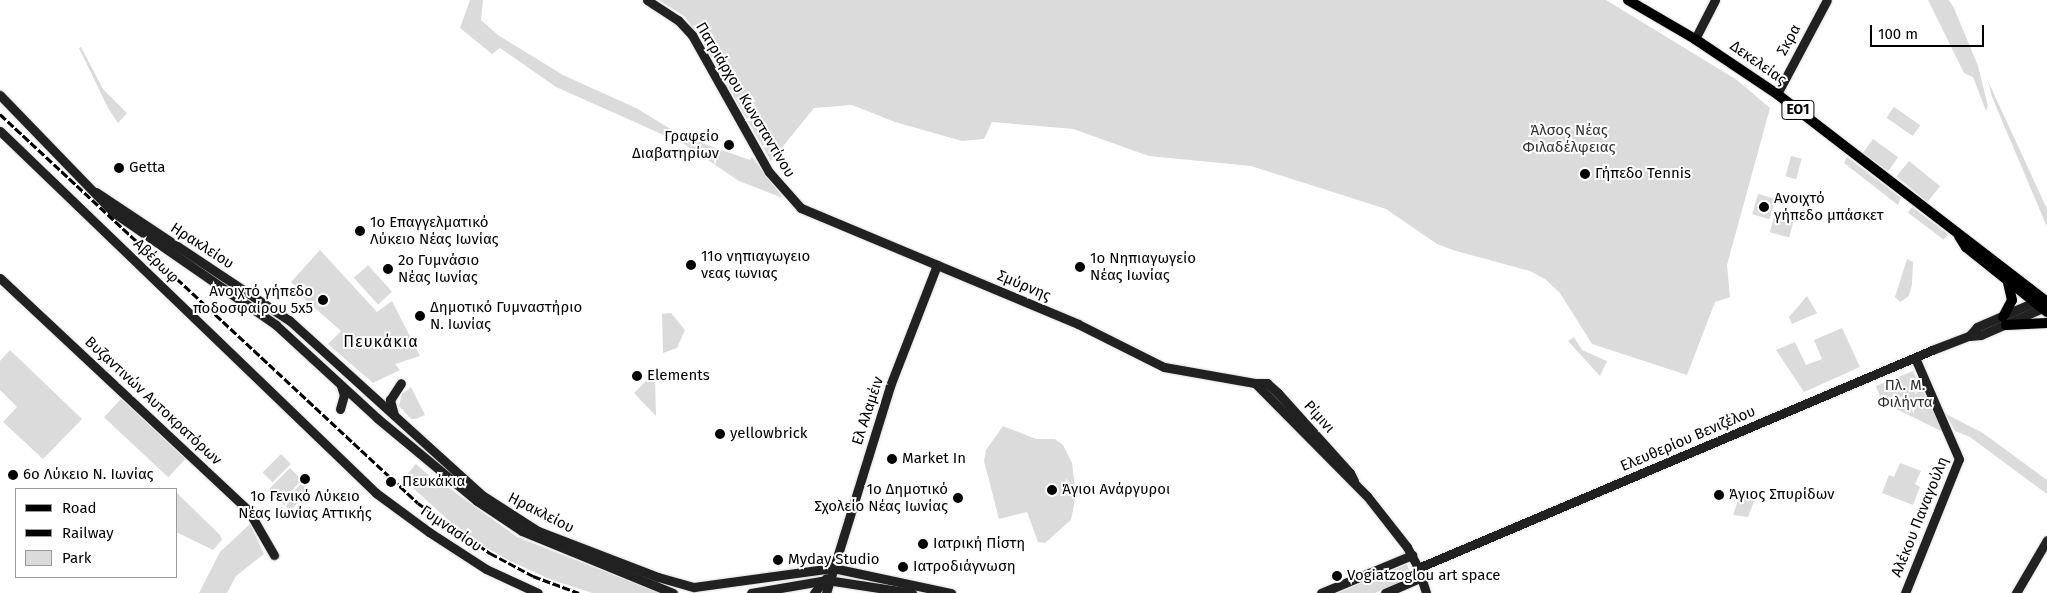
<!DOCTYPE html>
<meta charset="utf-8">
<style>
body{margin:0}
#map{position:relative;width:2047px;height:593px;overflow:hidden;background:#fff;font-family:"Fira Sans",sans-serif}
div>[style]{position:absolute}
.green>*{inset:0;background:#dbdbdb;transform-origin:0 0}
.roads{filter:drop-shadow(0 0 1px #dbdbdb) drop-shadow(0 0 1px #dbdbdb)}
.secondary>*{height:9px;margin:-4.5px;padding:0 4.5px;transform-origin:4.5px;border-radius:4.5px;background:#212121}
.primary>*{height:10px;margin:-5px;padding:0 5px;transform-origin:5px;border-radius:5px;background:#000}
.rail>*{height:2.5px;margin-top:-1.25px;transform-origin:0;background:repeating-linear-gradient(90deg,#000 0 8px,transparent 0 10.5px)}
.dots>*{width:14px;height:14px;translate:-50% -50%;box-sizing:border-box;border:2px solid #fff;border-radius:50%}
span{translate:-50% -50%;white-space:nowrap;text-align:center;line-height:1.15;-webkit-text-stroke:4px #fff;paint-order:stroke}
.shield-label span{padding:1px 4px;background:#fff;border:1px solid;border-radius:4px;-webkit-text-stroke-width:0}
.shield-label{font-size:14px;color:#000;font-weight:700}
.street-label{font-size:15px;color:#000}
.park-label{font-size:15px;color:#323232}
.poi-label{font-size:15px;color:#000}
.right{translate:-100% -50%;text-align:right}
.left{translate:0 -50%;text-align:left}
.neighbourhood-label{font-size:16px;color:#000;letter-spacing:1px}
.legend{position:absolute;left:15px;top:488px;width:162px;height:90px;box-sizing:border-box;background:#fff;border:1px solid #999;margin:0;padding:6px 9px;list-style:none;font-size:15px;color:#000}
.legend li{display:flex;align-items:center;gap:10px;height:25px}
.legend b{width:25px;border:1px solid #999}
.scale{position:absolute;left:1870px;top:25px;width:114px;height:22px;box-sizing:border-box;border:2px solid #000;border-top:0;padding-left:6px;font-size:15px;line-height:18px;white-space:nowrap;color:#000;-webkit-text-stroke:4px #fff;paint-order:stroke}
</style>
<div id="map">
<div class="green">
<i style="clip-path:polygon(470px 0,483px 0,481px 20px,498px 35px,563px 75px,636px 108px,682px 136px,750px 160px,752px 157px,783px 198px,739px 181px,684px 144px,556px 87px,500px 48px,492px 54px,460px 28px)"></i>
<i style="clip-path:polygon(659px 0,1606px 0,1737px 80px,1770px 108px,1727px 265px,1730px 297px,1715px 302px,1687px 375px,1592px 344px,1560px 293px,1545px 279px,1530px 271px,1456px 251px,1437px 244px,1386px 209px,1251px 166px,1149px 156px,1073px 129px,992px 122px,984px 139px,962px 141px,895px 122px,852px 105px,814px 108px,771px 161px,700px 37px,684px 16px)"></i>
<i style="clip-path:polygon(1928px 0,1949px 0,1954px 8px,1978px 66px,1988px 106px,1986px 111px,1973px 77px,1964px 73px)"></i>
<i style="clip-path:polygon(81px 47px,103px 89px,127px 113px,118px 123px,108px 108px,79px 48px)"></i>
<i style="clip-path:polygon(1988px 81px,2047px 209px,2047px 227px,1992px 97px)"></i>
<i style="left:1894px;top:107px;width:32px;height:13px;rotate:35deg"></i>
<i style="left:1873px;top:139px;width:31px;height:17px;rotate:36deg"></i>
<i style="left:1791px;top:156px;width:11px;height:21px;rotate:15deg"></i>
<i style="clip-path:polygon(1847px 157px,1901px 198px,1898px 205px,1844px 163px)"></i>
<i style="left:1909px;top:161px;width:40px;height:20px;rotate:39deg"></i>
<i style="left:1758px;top:194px;width:18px;height:21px;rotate:16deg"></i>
<i style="left:1912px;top:207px;width:45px;height:7px;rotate:37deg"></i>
<i style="left:1775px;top:213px;width:20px;height:20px;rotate:15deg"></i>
<i style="clip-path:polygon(320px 250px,377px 312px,392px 301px,420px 356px,395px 364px,400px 370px,373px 383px,328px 344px,341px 331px,300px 295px,302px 292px,291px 282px)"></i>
<i style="clip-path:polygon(1907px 259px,1913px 262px,1912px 284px,1909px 296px,1900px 302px,1895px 297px)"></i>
<i style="left:368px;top:265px;width:36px;height:19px;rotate:48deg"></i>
<i style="clip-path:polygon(1807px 296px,1817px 313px,1792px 324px,1789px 317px)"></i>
<i style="clip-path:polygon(671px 313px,685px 330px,677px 348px,663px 353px,662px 314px)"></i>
<i style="clip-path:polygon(1842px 328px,1860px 367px,1804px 392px,1776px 350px,1795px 342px,1806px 365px,1822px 359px,1814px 340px)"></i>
<i style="clip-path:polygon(1574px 337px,1582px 350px,1607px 361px,1600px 376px,1568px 341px)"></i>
<i style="clip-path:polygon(10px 350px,82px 419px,43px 459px,3px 422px,17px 407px,0 390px,0 361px)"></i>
<i style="clip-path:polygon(1913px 371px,1943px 432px,1882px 402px,1876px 386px)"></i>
<i style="clip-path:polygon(652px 375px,655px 375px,656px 416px,634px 393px)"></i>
<i style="clip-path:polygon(411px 387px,425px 415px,416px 419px,411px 419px,399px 406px,402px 394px)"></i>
<i style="left:121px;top:399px;width:88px;height:25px;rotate:43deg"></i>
<i style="clip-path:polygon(1946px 414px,1983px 433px,2047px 480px,2047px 494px,1970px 437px,1955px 431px)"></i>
<i style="clip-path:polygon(1003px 426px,1036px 439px,1055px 439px,1063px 445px,1072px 463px,1076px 495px,1071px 520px,1045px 543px,1038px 542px,1027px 512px,999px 519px,984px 461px,986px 450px)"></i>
<i style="left:281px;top:454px;width:14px;height:26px;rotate:45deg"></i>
<i style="clip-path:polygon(1900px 463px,1921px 471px,1915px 484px,1920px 487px,1913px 505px,1882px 493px,1889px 475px,1894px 477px)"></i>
<i style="clip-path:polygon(416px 464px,440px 485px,442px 483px,517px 537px,659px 593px,592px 593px,552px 580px,508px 560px,466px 536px,403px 479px)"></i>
<i style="left:290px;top:468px;width:17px;height:31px;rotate:45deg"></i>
<i style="left:302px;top:483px;width:11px;height:28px;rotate:45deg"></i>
<i style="clip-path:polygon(1741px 491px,1756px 496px,1748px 517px,1733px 515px)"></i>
<i style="clip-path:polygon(176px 492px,220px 535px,222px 540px,213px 550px,176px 532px)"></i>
<i style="clip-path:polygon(250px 524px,264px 554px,236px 576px,227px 593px,199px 593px,220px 552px)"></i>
<i style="clip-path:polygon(1407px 564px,1412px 577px,1375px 593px,1338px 593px)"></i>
</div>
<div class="roads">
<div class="secondary">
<i style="left:647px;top:0;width:37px;rotate:33deg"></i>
<i style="left:678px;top:20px;width:21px;rotate:47deg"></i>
<i style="left:692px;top:35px;width:157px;rotate:60.7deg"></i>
<i style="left:769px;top:172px;width:48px;rotate:48.4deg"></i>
<i style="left:801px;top:208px;width:300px;rotate:22.7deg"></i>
<i style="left:1078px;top:324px;width:96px;rotate:26.6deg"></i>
<i style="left:1164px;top:367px;width:92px;rotate:10deg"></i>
<i style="left:1255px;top:383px;width:159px;rotate:45.3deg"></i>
<i style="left:1367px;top:496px;width:65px;rotate:51.9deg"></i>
<i style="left:1407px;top:547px;width:24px;rotate:62deg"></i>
<i style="left:1418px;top:568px;width:26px;rotate:72deg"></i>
<i style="left:1695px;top:39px;width:44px;rotate:-62.9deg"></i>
<i style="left:1777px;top:94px;width:106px;rotate:-62deg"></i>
<i style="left:0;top:95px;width:163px;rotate:46deg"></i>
<i style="left:113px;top:212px;width:198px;rotate:34.7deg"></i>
<i style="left:276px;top:325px;width:137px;rotate:42.6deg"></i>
<i style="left:377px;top:418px;width:130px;rotate:39.7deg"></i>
<i style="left:477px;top:501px;width:54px;rotate:33.7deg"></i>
<i style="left:522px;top:531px;width:163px;rotate:22.3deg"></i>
<i style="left:0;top:131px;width:522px;rotate:43.91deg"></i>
<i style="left:376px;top:493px;width:66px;rotate:36.3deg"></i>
<i style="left:429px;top:532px;width:68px;rotate:33deg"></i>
<i style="left:486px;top:569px;width:57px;rotate:24.8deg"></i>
<i style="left:96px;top:192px;width:232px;rotate:33.6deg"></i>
<i style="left:289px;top:320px;width:261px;rotate:42.2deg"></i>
<i style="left:482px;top:495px;width:67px;rotate:32.7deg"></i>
<i style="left:538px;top:531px;width:129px;rotate:21deg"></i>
<i style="left:658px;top:577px;width:37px;rotate:16deg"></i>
<i style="left:694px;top:587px;width:140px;rotate:-7.8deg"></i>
<i style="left:833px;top:568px;width:121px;rotate:12deg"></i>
<i style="left:0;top:278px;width:340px;rotate:43.1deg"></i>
<i style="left:248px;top:510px;width:52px;rotate:60deg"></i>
<i style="left:1969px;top:336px;width:12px;rotate:-48deg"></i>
<i style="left:1977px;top:327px;width:68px;rotate:-23.5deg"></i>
<i style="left:1255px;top:383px;width:12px"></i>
<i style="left:1267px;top:383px;width:15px;rotate:42deg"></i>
<i style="left:1278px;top:393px;width:108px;rotate:48deg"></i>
<i style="left:1350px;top:473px;width:9px;rotate:63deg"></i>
<i style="left:340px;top:409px;width:15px;rotate:-74deg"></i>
<i style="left:344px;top:395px;width:9px;rotate:-108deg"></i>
<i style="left:394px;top:415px;width:16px;rotate:-105deg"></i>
<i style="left:390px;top:400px;width:20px;rotate:-57deg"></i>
<i style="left:1418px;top:568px;width:558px;rotate:-22.98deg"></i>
<i style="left:1932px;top:350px;width:40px;rotate:-21deg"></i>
<i style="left:1969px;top:336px;width:12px;rotate:-5deg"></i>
<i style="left:1981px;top:335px;width:72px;rotate:-23.7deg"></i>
<i style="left:751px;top:593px;width:77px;rotate:-9.7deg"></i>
<i style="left:827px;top:580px;width:86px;rotate:8.7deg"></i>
<i style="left:814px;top:593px;width:19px;rotate:-51deg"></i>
<i style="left:826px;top:593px;width:217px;rotate:-72.8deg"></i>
<i style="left:890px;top:386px;width:130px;rotate:-68.8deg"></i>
<i style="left:1321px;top:593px;width:99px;rotate:-22.7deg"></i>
<i style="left:1385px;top:593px;width:40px;rotate:-23.4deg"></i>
<i style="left:1905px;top:593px;width:144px;rotate:-68.1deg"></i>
<i style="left:1959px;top:459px;width:110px;rotate:-113.5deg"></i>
<i style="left:2016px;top:593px;width:61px;rotate:-59.7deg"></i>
</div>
<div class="primary">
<i style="left:1628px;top:0;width:78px;rotate:30.2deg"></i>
<i style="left:1695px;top:39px;width:99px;rotate:33.9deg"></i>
<i style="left:1777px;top:94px;width:341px;rotate:37.6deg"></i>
<i style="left:1959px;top:236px;width:13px;rotate:58deg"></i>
<i style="left:1966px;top:247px;width:104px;rotate:38.7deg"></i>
<i style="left:2003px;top:317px;width:19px;rotate:-62deg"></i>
<i style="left:2012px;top:300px;width:17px;rotate:-103deg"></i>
<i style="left:2006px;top:325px;width:41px;rotate:-2.8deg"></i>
</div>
</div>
<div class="rail">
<i style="left:0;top:114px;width:571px;rotate:42.94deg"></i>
<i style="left:418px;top:503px;width:88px;rotate:34.8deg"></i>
<i style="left:490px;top:553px;width:49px;rotate:28.1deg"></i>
<i style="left:533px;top:576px;width:49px;rotate:20.3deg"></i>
</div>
<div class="dots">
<i style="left:729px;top:145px;background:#000"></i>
<i style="left:119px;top:168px;background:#000"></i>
<i style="left:1585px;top:174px;background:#000"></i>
<i style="left:1764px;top:207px;background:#000"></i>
<i style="left:360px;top:231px;background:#000"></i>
<i style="left:691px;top:265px;background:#000"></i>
<i style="left:1080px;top:267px;background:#000"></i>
<i style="left:388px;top:269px;background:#000"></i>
<i style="left:323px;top:300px;background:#000"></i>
<i style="left:420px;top:316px;background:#000"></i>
<i style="left:637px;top:376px;background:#000"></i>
<i style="left:720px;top:434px;background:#000"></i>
<i style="left:892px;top:459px;background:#000"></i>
<i style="left:13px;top:475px;background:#000"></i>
<i style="left:305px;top:479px;background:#000"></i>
<i style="left:391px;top:482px;background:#000"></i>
<i style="left:1052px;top:490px;background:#000"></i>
<i style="left:1719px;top:495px;background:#000"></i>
<i style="left:958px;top:498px;background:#000"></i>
<i style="left:923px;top:544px;background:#000"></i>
<i style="left:778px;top:560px;background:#000"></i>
<i style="left:903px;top:567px;background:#000"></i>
<i style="left:1337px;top:576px;background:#000"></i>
</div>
<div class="shield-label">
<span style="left:1798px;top:110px">ΕΟ1</span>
</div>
<div class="street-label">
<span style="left:1789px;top:40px;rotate:-61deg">Σκρα</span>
<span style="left:1758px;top:63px;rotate:35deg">Δεκελείας</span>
<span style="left:745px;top:100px;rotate:59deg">Πατριάρχου Κωνσταντίνου</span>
<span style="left:202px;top:246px;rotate:33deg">Ηρακλείου</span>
<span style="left:156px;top:261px;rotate:44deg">Αβέρωφ</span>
<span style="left:1024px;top:286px;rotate:23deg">Σμύρνης</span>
<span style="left:153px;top:401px;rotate:43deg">Βυζαντινών Αυτοκρατόρων</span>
<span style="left:868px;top:411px;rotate:-72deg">Ελ Αλαμέιν</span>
<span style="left:1319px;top:417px;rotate:48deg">Ρίμινι</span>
<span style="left:1688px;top:439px;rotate:-23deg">Ελευθερίου Βενιζέλου</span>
<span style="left:541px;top:513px;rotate:27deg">Ηρακλείου</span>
<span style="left:1920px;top:517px;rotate:-68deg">Αλέκου Παναγούλη</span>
<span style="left:451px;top:529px;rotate:34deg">Γυμνασίου</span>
</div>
<div class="park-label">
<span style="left:1569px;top:139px">Άλσος Νέας<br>Φιλαδέλφειας</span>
<span style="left:1905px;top:394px">Πλ. Μ.<br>Φιλήντα</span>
</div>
<div class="poi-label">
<span class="right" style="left:719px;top:145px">Γραφείο<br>Διαβατηρίων</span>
<span class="left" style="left:129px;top:168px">Getta</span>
<span class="left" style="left:1595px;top:174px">Γήπεδο Tennis</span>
<span class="left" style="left:1774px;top:207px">Ανοιχτό<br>γήπεδο μπάσκετ</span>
<span class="left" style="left:370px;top:231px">1ο Επαγγελματικό<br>Λύκειο Νέας Ιωνίας</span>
<span class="left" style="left:701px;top:265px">11ο νηπιαγωγειο<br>νεας ιωνιας</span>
<span class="left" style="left:1090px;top:267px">1ο Νηπιαγωγείο<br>Νέας Ιωνίας</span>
<span class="left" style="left:398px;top:269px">2ο Γυμνάσιο<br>Νέας Ιωνίας</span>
<span class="right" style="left:313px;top:300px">Ανοιχτό γήπεδο<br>ποδοσφαίρου 5x5</span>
<span class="left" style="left:430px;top:316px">Δημοτικό Γυμναστήριο<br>Ν. Ιωνίας</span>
<span class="left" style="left:647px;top:376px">Elements</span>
<span class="left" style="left:730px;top:434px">yellowbrick</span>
<span class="left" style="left:902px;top:459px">Market In</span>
<span class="left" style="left:23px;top:475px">6ο Λύκειο Ν. Ιωνίας</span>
<span class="left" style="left:402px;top:482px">Πευκάκια</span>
<span class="right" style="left:948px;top:498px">1ο Δημοτικό<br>Σχολείο Νέας Ιωνίας</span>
<span class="left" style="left:1062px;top:490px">Άγιοι Ανάργυροι</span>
<span class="left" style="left:1729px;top:495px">Άγιος Σπυρίδων</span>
<span style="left:305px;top:505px">1ο Γενικό Λύκειο<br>Νέας Ιωνίας Αττικής</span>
<span class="left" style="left:933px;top:544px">Ιατρική Πίστη</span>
<span class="left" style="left:788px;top:560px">Myday Studio</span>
<span class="left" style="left:913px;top:567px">Ιατροδιάγνωση</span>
<span class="left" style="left:1347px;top:576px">Vogiatzoglou art space</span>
</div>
<div class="neighbourhood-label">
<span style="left:381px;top:342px">Πευκάκια</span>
</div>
<ul class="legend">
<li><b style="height:6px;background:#000"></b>Road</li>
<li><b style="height:6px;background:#000"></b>Railway</li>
<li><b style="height:14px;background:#dbdbdb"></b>Park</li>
</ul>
<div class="scale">100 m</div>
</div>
